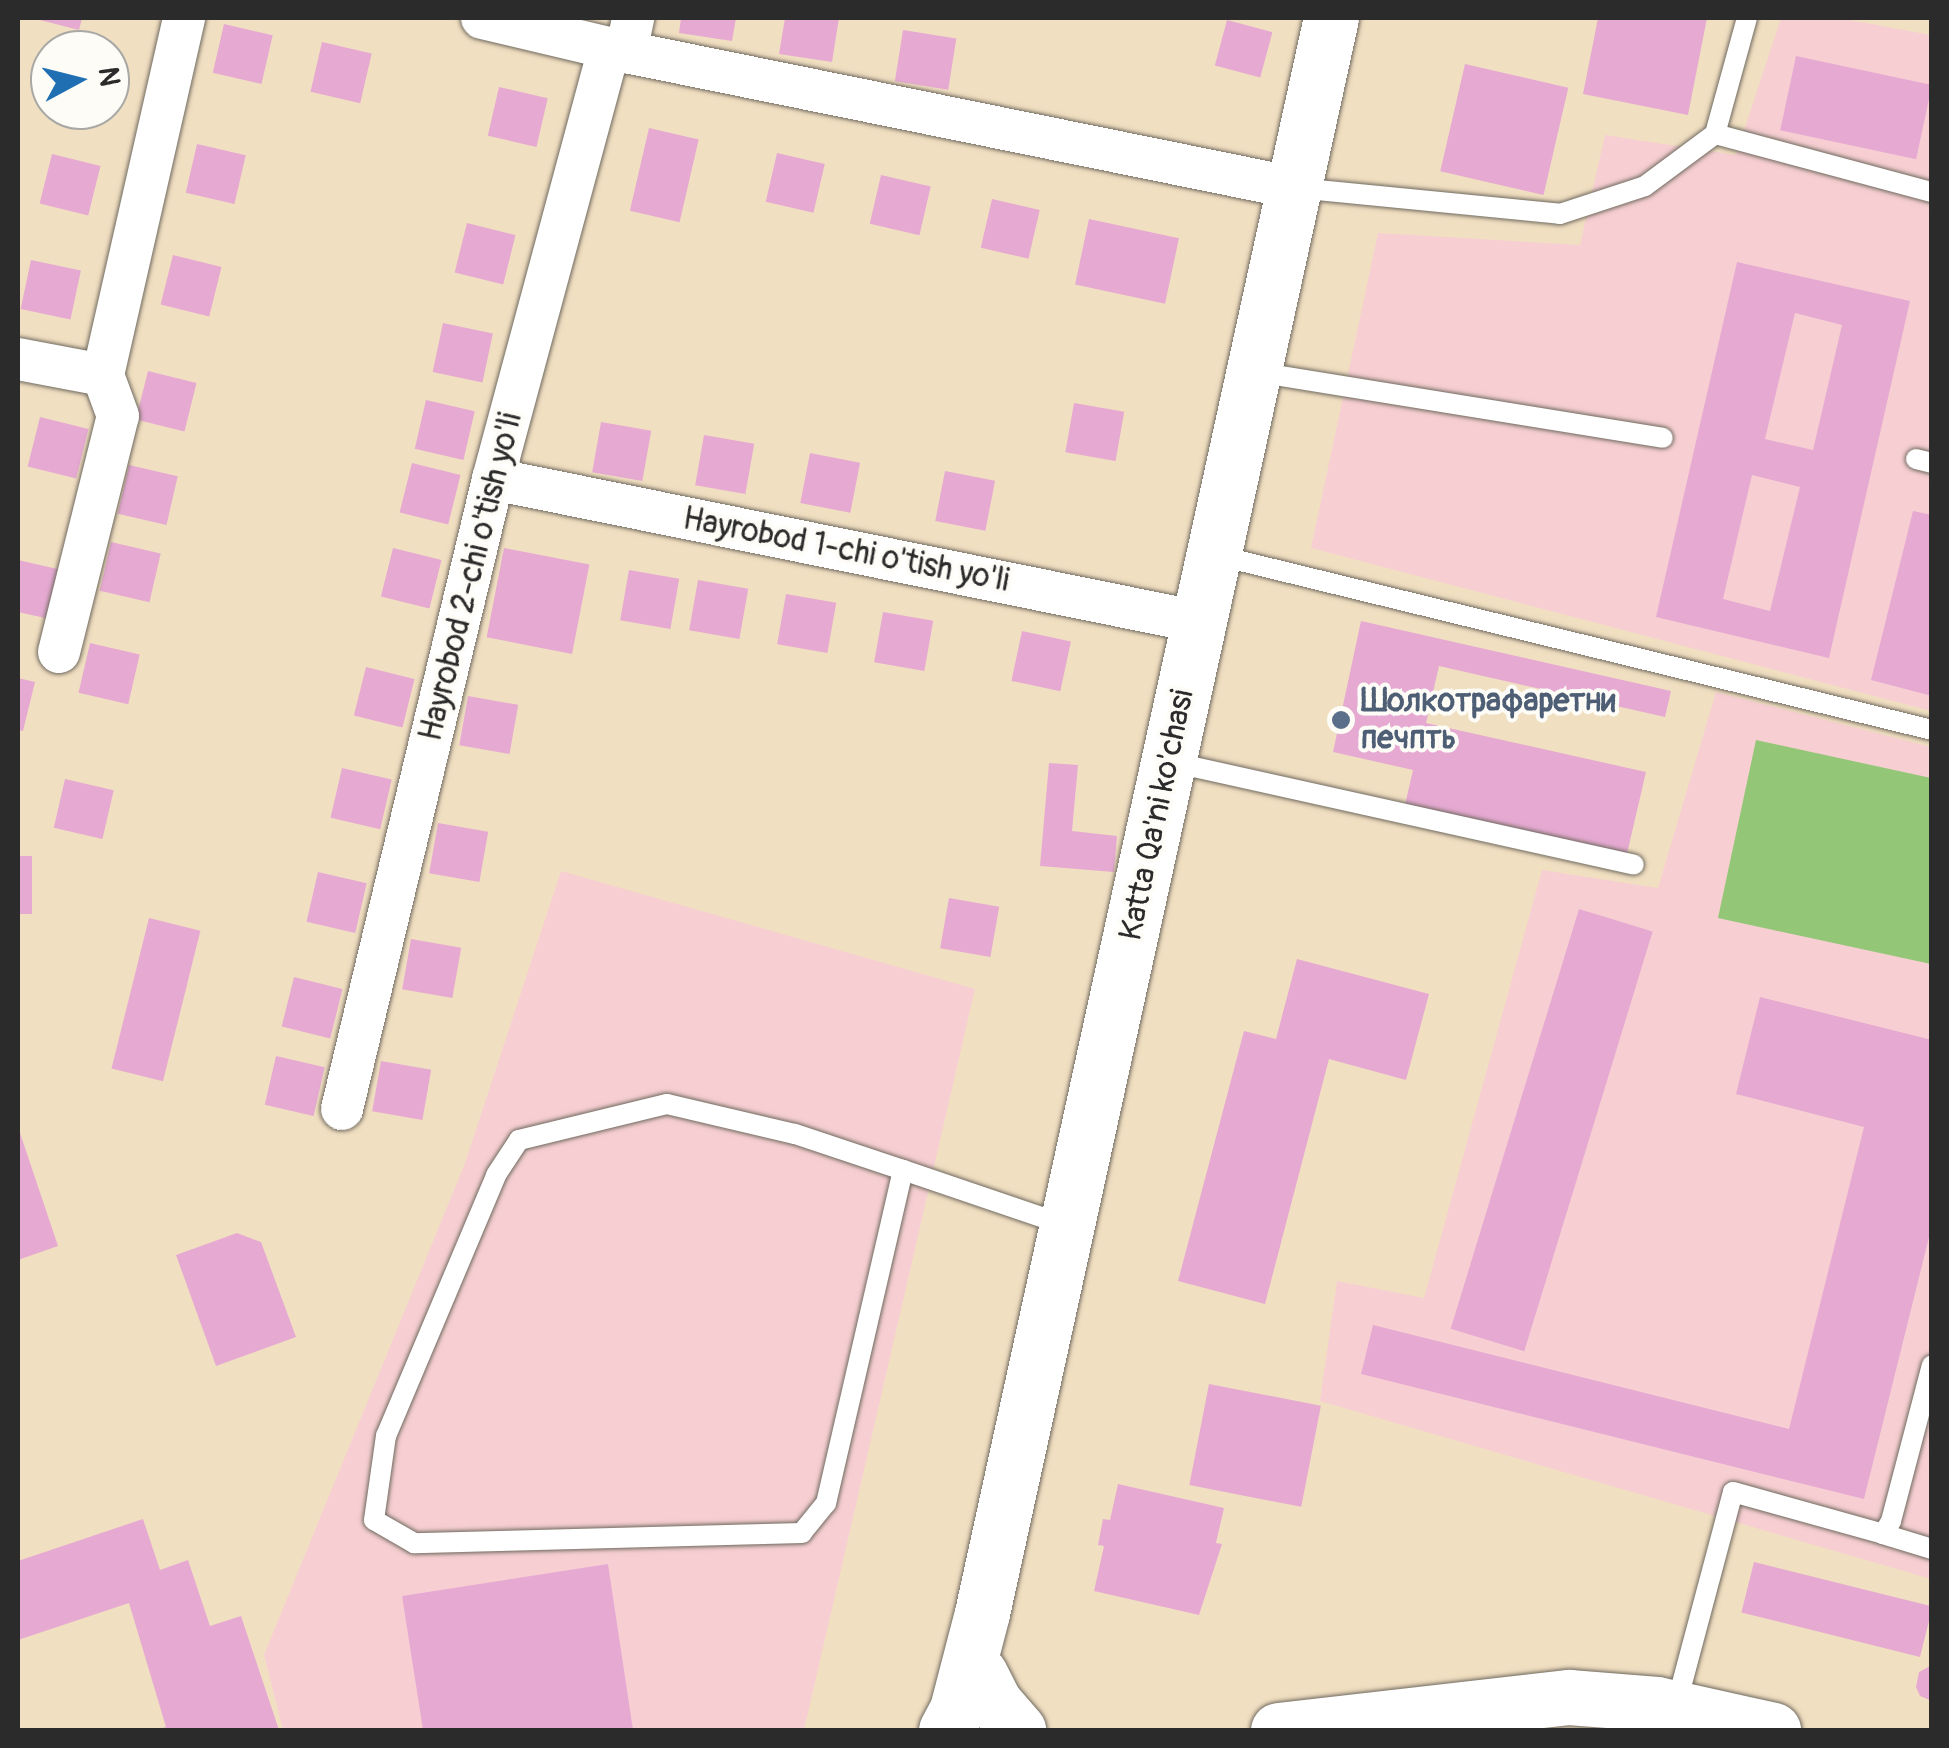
<!DOCTYPE html>
<meta charset="utf-8">
<style>
body{margin:0}
#map{position:relative;width:1949px;height:1748px;overflow:hidden;background:#f1dfc1;font-family:Pangolin,sans-serif}
div>[style]{position:absolute}
.built>*{inset:0;background:#f7cfd2}
.green>*{inset:0;background:#94c677}
.building>*{inset:0;background:#e6aad2;transform-origin:0 0}
.roads{filter:drop-shadow(0 0 2px #706a60) drop-shadow(0 0 2px #706a60)}
.lane>*{height:20px;margin:-10px;padding:0 10px;transform-origin:10px;border-radius:10px;background:#fff}
.street>*{height:42px;margin:-21px;padding:0 21px;transform-origin:21px;border-radius:21px;background:#fff}
.secondary>*{height:55px;margin:-27.5px;padding:0 27.5px;transform-origin:27.5px;border-radius:27.5px;background:#fff}
.dots>*{width:28px;height:28px;translate:-50% -50%;box-sizing:border-box;border:5px solid #fdfcf7;border-radius:50%}
span{translate:-50% -50%;white-space:nowrap;text-align:center;line-height:1.15;-webkit-text-stroke:8px #fdfcf7;paint-order:stroke}
.street-label{font-size:32px;color:#2b2b2b}
.service-label{font-size:32px;color:#4e5e75;font-weight:700}
.left{translate:0 -50%;text-align:left}
.frame{position:absolute;inset:0;border:20px solid #2b2b2b;pointer-events:none}
.north{position:absolute;left:30px;top:30px;width:100px;height:100px;box-sizing:border-box;background:#fdfcf7;border:2px solid #a9a8a5;border-radius:50%;rotate:83deg;font-size:28px;font-weight:700;line-height:40px;text-align:center;color:#2b2b2b}
.north::after{content:'';display:block;margin:auto;width:35px;height:45px;background:#1f6fb2;clip-path:polygon(50% 0,100% 100%,50% 72%,0 100%)}
</style>
<div id="map">
<div class="built">
<i style="clip-path:polygon(1781px 18px,1839px 18px,1931px 35px,1931px 711px,1311px 548px,1378px 233px,1580px 245px,1605px 135px,1736px 155px)"></i>
<i style="clip-path:polygon(1716px 692px,1931px 747px,1931px 1579px,1320px 1401px,1337px 1281px,1424px 1298px,1542px 870px,1658px 888px)"></i>
<i style="clip-path:polygon(561px 871px,975px 989px,804px 1730px,283px 1730px,264px 1655px,465px 1163px)"></i>
</div>
<div class="green">
<i style="clip-path:polygon(1756px 740px,1931px 778px,1931px 964px,1718px 918px)"></i>
</div>
<div class="building">
<i style="clip-path:polygon(32px 18px,82px 18px,79px 30px)"></i>
<i style="clip-path:polygon(681px 18px,736px 18px,732px 41px,679px 33px)"></i>
<i style="clip-path:polygon(785px 18px,839px 18px,832px 62px,779px 54px)"></i>
<i style="clip-path:polygon(1598px 18px,1707px 18px,1688px 115px,1583px 94px)"></i>
<i style="left:1227px;top:20px;width:47px;height:47px;rotate:15deg"></i>
<i style="left:224px;top:24px;width:50px;height:50px;rotate:13deg"></i>
<i style="left:903px;top:30px;width:54px;height:52px;rotate:9deg"></i>
<i style="left:322px;top:42px;width:51px;height:51px;rotate:13deg"></i>
<i style="left:1796px;top:56px;width:139px;height:76px;rotate:12deg"></i>
<i style="left:1465px;top:64px;width:106px;height:110px;rotate:13deg"></i>
<i style="left:499px;top:87px;width:50px;height:50px;rotate:13deg"></i>
<i style="left:649px;top:128px;width:51px;height:85px;rotate:13deg"></i>
<i style="left:197px;top:144px;width:50px;height:50px;rotate:13deg"></i>
<i style="left:777px;top:153px;width:49px;height:50px;rotate:13deg"></i>
<i style="left:52px;top:154px;width:50px;height:51px;rotate:14deg"></i>
<i style="left:881px;top:175px;width:51px;height:50px;rotate:13deg"></i>
<i style="left:992px;top:199px;width:49px;height:50px;rotate:13deg"></i>
<i style="left:1089px;top:219px;width:92px;height:67px;rotate:12deg"></i>
<i style="left:467px;top:223px;width:50px;height:51px;rotate:14deg"></i>
<i style="left:173px;top:255px;width:50px;height:51px;rotate:14deg"></i>
<i style="left:31px;top:260px;width:51px;height:50px;rotate:12deg"></i>
<i style="clip-path:polygon(evenodd,1737px 262px,1910px 301px,1829px 658px,1656px 617px,1737px 262px,1795px 313px,1842px 325px,1813px 450px,1765px 439px,1795px 313px,1737px 262px,1752px 475px,1800px 487px,1770px 611px,1723px 599px,1752px 475px)"></i>
<i style="left:443px;top:323px;width:51px;height:50px;rotate:12deg"></i>
<i style="left:148px;top:371px;width:50px;height:50px;rotate:14deg"></i>
<i style="left:426px;top:400px;width:50px;height:50px;rotate:13deg"></i>
<i style="left:1074px;top:403px;width:51px;height:50px;rotate:10deg"></i>
<i style="left:40px;top:417px;width:50px;height:51px;rotate:14deg"></i>
<i style="left:601px;top:422px;width:51px;height:51px;rotate:10deg"></i>
<i style="left:704px;top:435px;width:51px;height:51px;rotate:10deg"></i>
<i style="left:810px;top:453px;width:51px;height:51px;rotate:11deg"></i>
<i style="left:412px;top:463px;width:50px;height:51px;rotate:14deg"></i>
<i style="left:129px;top:465px;width:50px;height:50px;rotate:13deg"></i>
<i style="left:945px;top:471px;width:51px;height:51px;rotate:11deg"></i>
<i style="clip-path:polygon(1913px 511px,1932px 515px,1932px 696px,1871px 680px)"></i>
<i style="left:111px;top:542px;width:51px;height:50px;rotate:13deg"></i>
<i style="left:393px;top:548px;width:50px;height:50px;rotate:14deg"></i>
<i style="left:504px;top:548px;width:87px;height:91px;rotate:11deg"></i>
<i style="clip-path:polygon(18px 560px,66px 571px,54px 620px,18px 612px)"></i>
<i style="left:629px;top:570px;width:51px;height:51px;rotate:10deg"></i>
<i style="left:698px;top:580px;width:51px;height:51px;rotate:10deg"></i>
<i style="left:786px;top:594px;width:51px;height:51px;rotate:10deg"></i>
<i style="left:883px;top:612px;width:51px;height:51px;rotate:10deg"></i>
<i style="clip-path:polygon(1361px 621px,1671px 691px,1665px 717px,1439px 666px,1426px 723px,1646px 772px,1626px 858px,1404px 809px,1413px 770px,1333px 752px)"></i>
<i style="left:1022px;top:631px;width:50px;height:51px;rotate:12deg"></i>
<i style="left:90px;top:643px;width:51px;height:51px;rotate:13deg"></i>
<i style="left:366px;top:667px;width:50px;height:50px;rotate:14deg"></i>
<i style="clip-path:polygon(18px 678px,35px 682px,23px 731px,18px 730px)"></i>
<i style="left:468px;top:696px;width:51px;height:50px;rotate:10deg"></i>
<i style="clip-path:polygon(1049px 763px,1078px 765px,1072px 831px,1117px 836px,1114px 872px,1040px 866px)"></i>
<i style="left:342px;top:768px;width:51px;height:51px;rotate:13deg"></i>
<i style="left:65px;top:779px;width:50px;height:50px;rotate:13deg"></i>
<i style="left:438px;top:823px;width:51px;height:51px;rotate:10deg"></i>
<i style="left:18px;top:856px;width:14px;height:58px"></i>
<i style="left:318px;top:872px;width:50px;height:51px;rotate:13deg"></i>
<i style="left:949px;top:898px;width:51px;height:51px;rotate:10deg"></i>
<i style="left:1579px;top:909px;width:77px;height:439px;rotate:17deg"></i>
<i style="left:149px;top:918px;width:53px;height:155px;rotate:14deg"></i>
<i style="left:411px;top:939px;width:51px;height:51px;rotate:10deg"></i>
<i style="clip-path:polygon(1297px 959px,1429px 994px,1406px 1080px,1329px 1059px,1265px 1304px,1178px 1281px,1244px 1031px,1276px 1039px)"></i>
<i style="left:294px;top:977px;width:50px;height:51px;rotate:14deg"></i>
<i style="clip-path:polygon(1760px 997px,1932px 1040px,1932px 1225px,1864px 1499px,1361px 1374px,1373px 1325px,1789px 1429px,1864px 1127px,1736px 1094px)"></i>
<i style="left:276px;top:1056px;width:50px;height:50px;rotate:13deg"></i>
<i style="left:381px;top:1061px;width:51px;height:51px;rotate:10deg"></i>
<i style="clip-path:polygon(18px 1127px,58px 1246px,18px 1260px)"></i>
<i style="clip-path:polygon(237px 1233px,261px 1242px,296px 1337px,216px 1366px,176px 1255px)"></i>
<i style="left:1209px;top:1384px;width:114px;height:103px;rotate:11deg"></i>
<i style="clip-path:polygon(1118px 1484px,1224px 1508px,1216px 1543px,1222px 1544px,1199px 1615px,1094px 1591px,1104px 1546px,1098px 1545px,1103px 1519px,1110px 1520px)"></i>
<i style="clip-path:polygon(143px 1519px,160px 1570px,188px 1560px,210px 1626px,241px 1616px,279px 1730px,156px 1730px,166px 1727px,129px 1603px,18px 1640px,18px 1561px)"></i>
<i style="left:1754px;top:1562px;width:184px;height:52px;rotate:14deg"></i>
<i style="clip-path:polygon(608px 1564px,633px 1730px,423px 1730px,402px 1596px)"></i>
<i style="clip-path:polygon(1932px 1665px,1932px 1701px,1920px 1696px,1916px 1687px,1919px 1672px)"></i>
</div>
<div class="roads">
<div class="lane">
<i style="left:1715px;top:134px;width:225px;rotate:15deg"></i>
<i style="left:1297px;top:188px;width:264px;rotate:5.6deg"></i>
<i style="left:1560px;top:214px;width:89px;rotate:-18.2deg"></i>
<i style="left:1645px;top:186px;width:87px;rotate:-36.6deg"></i>
<i style="left:1715px;top:134px;width:120px;rotate:-74.6deg"></i>
<i style="left:1256px;top:372px;width:412px;rotate:9.2deg"></i>
<i style="left:1916px;top:459px;width:16px;rotate:14deg"></i>
<i style="left:1216px;top:555px;width:737px;rotate:13.73deg"></i>
<i style="left:1171px;top:762px;width:474px;rotate:12.5deg"></i>
<i style="left:903px;top:1170px;width:342px;rotate:103deg"></i>
<i style="left:826px;top:1503px;width:38px;rotate:129deg"></i>
<i style="left:802px;top:1533px;width:388px;rotate:178.5deg"></i>
<i style="left:414px;top:1543px;width:46px;rotate:-150.1deg"></i>
<i style="left:374px;top:1520px;width:85px;rotate:-81.9deg"></i>
<i style="left:386px;top:1436px;width:283px;rotate:-67.1deg"></i>
<i style="left:496px;top:1175px;width:42px;rotate:-56.7deg"></i>
<i style="left:519px;top:1140px;width:152px;rotate:-13.7deg"></i>
<i style="left:667px;top:1104px;width:131px;rotate:13.2deg"></i>
<i style="left:795px;top:1134px;width:114px;rotate:18.4deg"></i>
<i style="left:903px;top:1170px;width:171px;rotate:18.8deg"></i>
<i style="left:1883px;top:1534px;width:51px;rotate:17deg"></i>
<i style="left:1676px;top:1706px;width:221px;rotate:-75.1deg"></i>
<i style="left:1733px;top:1492px;width:156px;rotate:15.6deg"></i>
<i style="left:1883px;top:1534px;width:15px;rotate:-58deg"></i>
<i style="left:1891px;top:1521px;width:161px;rotate:-75.3deg"></i>
</div>
<div class="street">
<i style="left:482px;top:18px;width:148px;rotate:13.3deg"></i>
<i style="left:626px;top:52px;width:683px;rotate:11.49deg"></i>
<i style="left:626px;top:52px;width:35px;rotate:-78deg"></i>
<i style="left:18px;top:359px;width:86px;rotate:10.7deg"></i>
<i style="left:493px;top:479px;width:720px;rotate:11.45deg"></i>
<i style="left:59px;top:652px;width:243px;rotate:-76deg"></i>
<i style="left:118px;top:416px;width:44px;rotate:-110.1deg"></i>
<i style="left:103px;top:375px;width:366px;rotate:-77.2deg"></i>
<i style="left:342px;top:1109px;width:648px;rotate:-76.52deg"></i>
<i style="left:493px;top:479px;width:446px;rotate:-74.9deg"></i>
</div>
<div class="secondary">
<i style="left:980px;top:1674px;width:31px;rotate:63deg"></i>
<i style="left:994px;top:1702px;width:37px;rotate:49deg"></i>
<i style="left:946px;top:1730px;width:24px;rotate:-62deg"></i>
<i style="left:957px;top:1709px;width:99px;rotate:-75.4deg"></i>
<i style="left:982px;top:1613px;width:1633px;rotate:-77.66deg"></i>
<i style="left:1278px;top:1730px;width:293px;rotate:-6.5deg"></i>
<i style="left:1569px;top:1697px;width:88px;rotate:4.5deg"></i>
<i style="left:1657px;top:1704px;width:119px;rotate:12.6deg"></i>
</div>
</div>
<div class="dots">
<i style="left:1341px;top:720px;background:#5c6f8a"></i>
</div>
<div class="street-label">
<span style="left:846px;top:550px;rotate:11deg">Hayrobod 1-chi o'tish yo'li</span>
<span style="left:471px;top:577px;rotate:-76deg">Hayrobod 2-chi o'tish yo'li</span>
<span style="left:1157px;top:815px;rotate:-78deg">Katta Qa'ni ko'chasi</span>
</div>
<div class="service-label">
<span class="left" style="left:1361px;top:720px">Шолкотрафаретни<br>печпть</span>
</div>
<div class="frame"></div>
<div class="north">N</div>
</div>
